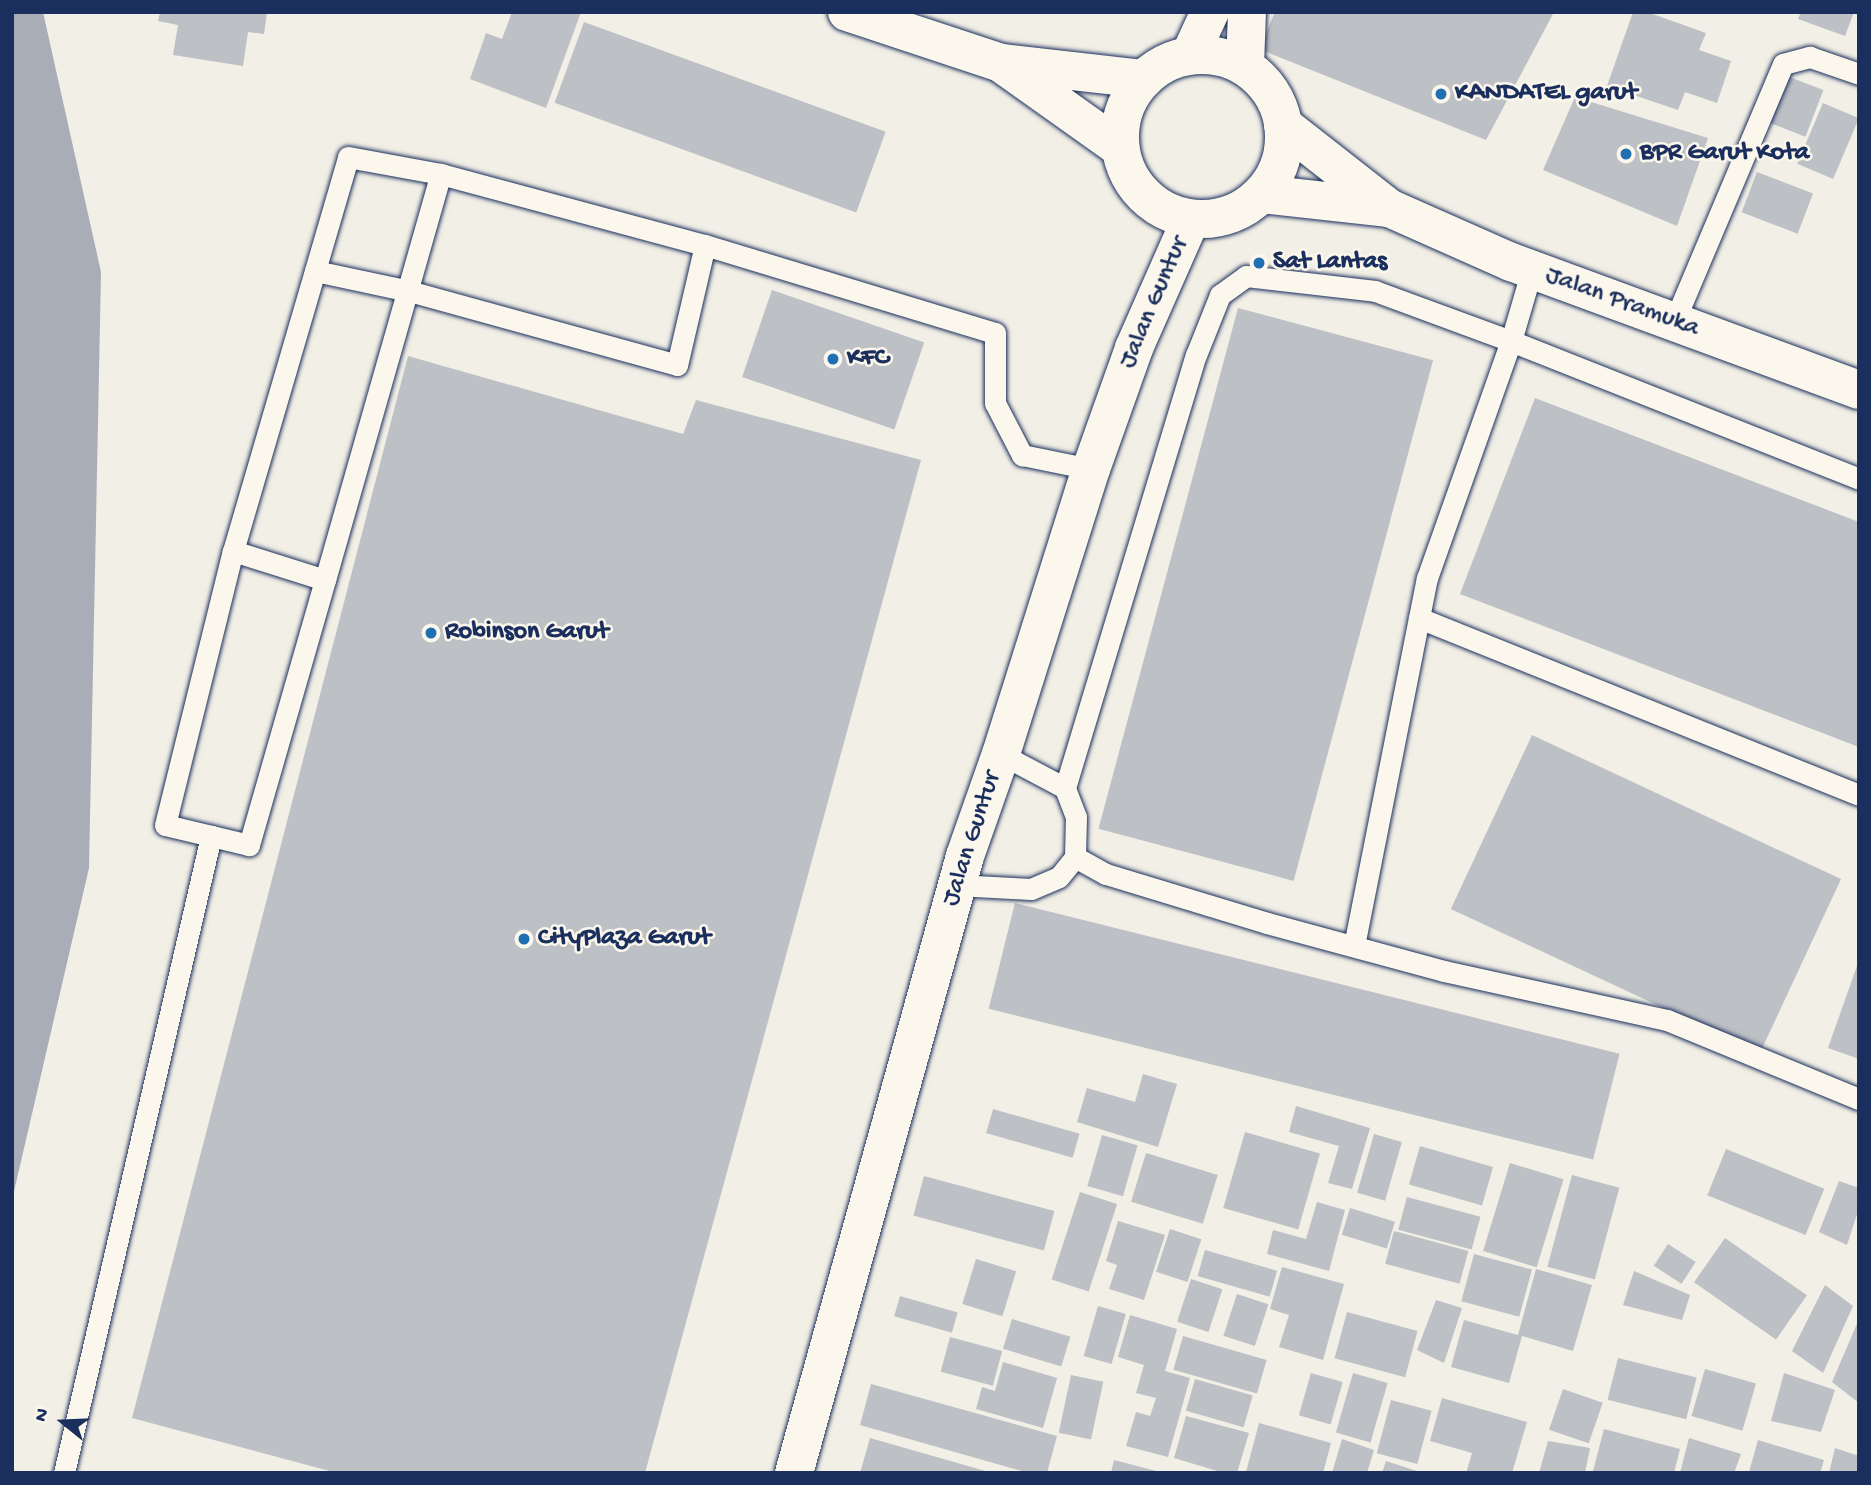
<!DOCTYPE html>
<style>
body{margin:0}
#map{position:relative;width:1871px;height:1485px;overflow:hidden;background:#f2efe6;font-family:"Gochi Hand",sans-serif}
div>[style]{position:absolute}
.water>*{inset:0;background:#a9adb7}
.building>*{inset:0;background:#bdc0c4;transform-origin:0 0}
.roads{filter:drop-shadow(0 0 2px #1b2f5e) drop-shadow(0 0 2px #1b2f5e)}
.service>*{height:21px;margin:-10.5px;padding:0 10.5px;transform-origin:10.5px;border-radius:10.5px;background:#fbf7ec}
.tertiary>*{height:38px;margin:-19px;padding:0 19px;transform-origin:19px;border-radius:19px;background:#fbf7ec}
.tertiary>.ring{margin:-19px;padding:0;box-sizing:content-box;background:none;border:38px solid #fbf7ec;border-radius:50%}
.dots>*{width:19px;height:19px;translate:-50% -50%;box-sizing:border-box;border:4px solid #fbf7ec;border-radius:50%}
span{translate:-50% -50%;white-space:nowrap;text-align:center;line-height:1.15;-webkit-text-stroke:5px #fbf7ec;paint-order:stroke}
.poi-label{font-size:26px;color:#1b2f5e;font-weight:700}
.left{translate:0 -50%;text-align:left}
.street-label{font-size:26px;color:#1b2f5e}
.frame{position:absolute;inset:0;border:14px solid #1b2f5e;pointer-events:none}
.north{position:absolute;left:28px;top:1387px;width:70px;height:70px;-webkit-text-stroke:5px #fbf7ec;paint-order:stroke;rotate:288deg;font-size:19px;font-weight:700;line-height:28px;text-align:center;color:#1b2f5e}
.north::after{content:'';display:block;margin:auto;width:24px;height:32px;background:#1b2f5e;clip-path:polygon(50% 0,100% 100%,50% 72%,0 100%)}
</style>
<div id="map">
<div class="water">
<i style="clip-path:polygon(12px 12px,43px 12px,101px 272px,89px 868px,12px 1200px)"></i>
</div>
<div class="building">
<i style="clip-path:polygon(160px 12px,267px 12px,264px 34px,248px 32px,243px 66px,173px 55px,178px 25px,158px 21px)"></i>
<i style="clip-path:polygon(512px 12px,581px 12px,546px 108px,470px 79px,486px 33px,502px 39px)"></i>
<i style="clip-path:polygon(1275px 12px,1554px 12px,1486px 140px,1259px 49px)"></i>
<i style="clip-path:polygon(1633px 12px,1647px 12px,1706px 33px,1699px 50px,1731px 61px,1717px 103px,1685px 92px,1678px 110px,1607px 86px)"></i>
<i style="clip-path:polygon(1801px 12px,1854px 12px,1845px 36px,1798px 19px)"></i>
<i style="left:584px;top:22px;width:321px;height:86px;rotate:20deg"></i>
<i style="left:1787px;top:76px;width:39px;height:50px;rotate:21deg"></i>
<i style="clip-path:polygon(1575px 97px,1708px 138px,1677px 226px,1543px 170px)"></i>
<i style="left:1823px;top:103px;width:39px;height:66px;rotate:23deg"></i>
<i style="left:1757px;top:172px;width:60px;height:43px;rotate:21deg"></i>
<i style="left:772px;top:290px;width:161px;height:92px;rotate:19deg"></i>
<i style="left:1238px;top:308px;width:202px;height:539px;rotate:15deg"></i>
<i style="clip-path:polygon(408px 356px,683px 434px,696px 400px,921px 460px,645px 1473px,337px 1473px,132px 1418px)"></i>
<i style="clip-path:polygon(1535px 398px,1859px 522px,1859px 747px,1460px 594px)"></i>
<i style="left:1532px;top:735px;width:341px;height:192px;rotate:25deg"></i>
<i style="left:1015px;top:903px;width:623px;height:109px;rotate:14deg"></i>
<i style="clip-path:polygon(1858px 963px,1859px 963px,1859px 1059px,1828px 1048px)"></i>
<i style="clip-path:polygon(1143px 1074px,1177px 1084px,1158px 1147px,1077px 1122px,1087px 1088px,1135px 1102px)"></i>
<i style="clip-path:polygon(1296px 1106px,1370px 1128px,1352px 1189px,1328px 1183px,1339px 1146px,1289px 1132px)"></i>
<i style="left:993px;top:1109px;width:90px;height:25px;rotate:16deg"></i>
<i style="left:1245px;top:1132px;width:78px;height:79px;rotate:16deg"></i>
<i style="left:1374px;top:1134px;width:29px;height:61px;rotate:16deg"></i>
<i style="left:1102px;top:1135px;width:37px;height:53px;rotate:16deg"></i>
<i style="left:1420px;top:1146px;width:76px;height:40px;rotate:16deg"></i>
<i style="left:1726px;top:1149px;width:106px;height:50px;rotate:22deg"></i>
<i style="left:1146px;top:1153px;width:75px;height:51px;rotate:17deg"></i>
<i style="left:1510px;top:1163px;width:56px;height:92px;rotate:17deg"></i>
<i style="left:1572px;top:1175px;width:49px;height:95px;rotate:15deg"></i>
<i style="left:924px;top:1176px;width:135px;height:41px;rotate:15deg"></i>
<i style="clip-path:polygon(1839px 1181px,1859px 1188px,1859px 1208px,1847px 1245px,1819px 1232px)"></i>
<i style="left:1080px;top:1192px;width:39px;height:92px;rotate:18deg"></i>
<i style="left:1407px;top:1197px;width:76px;height:34px;rotate:15deg"></i>
<i style="clip-path:polygon(1317px 1202px,1345px 1210px,1329px 1271px,1267px 1254px,1273px 1230px,1306px 1239px)"></i>
<i style="left:1350px;top:1208px;width:47px;height:28px;rotate:17deg"></i>
<i style="clip-path:polygon(1118px 1221px,1165px 1235px,1144px 1300px,1109px 1289px,1117px 1265px,1106px 1261px)"></i>
<i style="left:1170px;top:1229px;width:33px;height:45px;rotate:18deg"></i>
<i style="left:1394px;top:1231px;width:77px;height:34px;rotate:15deg"></i>
<i style="left:1725px;top:1238px;width:100px;height:54px;rotate:35deg"></i>
<i style="left:1668px;top:1244px;width:33px;height:26px;rotate:33deg"></i>
<i style="left:1205px;top:1250px;width:75px;height:27px;rotate:16deg"></i>
<i style="left:1474px;top:1254px;width:60px;height:49px;rotate:15deg"></i>
<i style="left:976px;top:1259px;width:42px;height:47px;rotate:17deg"></i>
<i style="clip-path:polygon(1282px 1267px,1344px 1284px,1323px 1360px,1279px 1347px,1289px 1315px,1270px 1309px)"></i>
<i style="clip-path:polygon(1536px 1269px,1592px 1285px,1573px 1351px,1522px 1336px,1509px 1383px,1451px 1367px,1464px 1320px,1518px 1335px)"></i>
<i style="clip-path:polygon(1634px 1271px,1690px 1295px,1682px 1320px,1623px 1305px)"></i>
<i style="left:1191px;top:1279px;width:33px;height:45px;rotate:18deg"></i>
<i style="clip-path:polygon(1825px 1285px,1853px 1306px,1823px 1373px,1792px 1351px)"></i>
<i style="left:1237px;top:1294px;width:33px;height:44px;rotate:18deg"></i>
<i style="left:900px;top:1296px;width:60px;height:21px;rotate:16deg"></i>
<i style="clip-path:polygon(1436px 1300px,1462px 1308px,1444px 1363px,1417px 1350px)"></i>
<i style="left:1098px;top:1306px;width:29px;height:52px;rotate:16deg"></i>
<i style="left:1347px;top:1312px;width:73px;height:48px;rotate:15deg"></i>
<i style="clip-path:polygon(1130px 1315px,1177px 1329px,1165px 1371px,1190px 1378px,1168px 1457px,1126px 1446px,1136px 1412px,1150px 1416px,1156px 1398px,1136px 1393px,1144px 1365px,1118px 1357px)"></i>
<i style="left:1012px;top:1319px;width:61px;height:31px;rotate:17deg"></i>
<i style="clip-path:polygon(1859px 1319px,1859px 1403px,1832px 1382px)"></i>
<i style="left:1183px;top:1336px;width:87px;height:35px;rotate:16deg"></i>
<i style="left:950px;top:1337px;width:54px;height:36px;rotate:15deg"></i>
<i style="left:1618px;top:1358px;width:81px;height:43px;rotate:14deg"></i>
<i style="clip-path:polygon(1003px 1362px,1057px 1378px,1043px 1428px,976px 1409px,982px 1387px,995px 1391px)"></i>
<i style="left:1705px;top:1369px;width:53px;height:49px;rotate:16deg"></i>
<i style="left:1311px;top:1373px;width:33px;height:44px;rotate:16deg"></i>
<i style="left:1353px;top:1373px;width:36px;height:62px;rotate:16deg"></i>
<i style="clip-path:polygon(1784px 1373px,1835px 1390px,1821px 1432px,1771px 1421px)"></i>
<i style="left:1071px;top:1375px;width:33px;height:59px;rotate:12deg"></i>
<i style="left:1195px;top:1379px;width:60px;height:33px;rotate:16deg"></i>
<i style="clip-path:polygon(871px 1384px,1057px 1436px,1047px 1473px,1029px 1473px,860px 1425px)"></i>
<i style="left:1563px;top:1389px;width:42px;height:43px;rotate:19deg"></i>
<i style="clip-path:polygon(1442px 1398px,1527px 1422px,1512px 1473px,1466px 1473px,1472px 1453px,1430px 1441px)"></i>
<i style="left:1391px;top:1400px;width:42px;height:55px;rotate:15deg"></i>
<i style="clip-path:polygon(1186px 1416px,1249px 1433px,1237px 1473px,1224px 1473px,1174px 1458px)"></i>
<i style="clip-path:polygon(1259px 1423px,1331px 1443px,1323px 1473px,1246px 1472px)"></i>
<i style="clip-path:polygon(1604px 1429px,1680px 1449px,1674px 1473px,1593px 1471px)"></i>
<i style="clip-path:polygon(870px 1438px,989px 1472px,989px 1473px,860px 1473px)"></i>
<i style="clip-path:polygon(1689px 1438px,1741px 1454px,1734px 1473px,1680px 1473px)"></i>
<i style="clip-path:polygon(1342px 1439px,1374px 1450px,1367px 1473px,1332px 1473px)"></i>
<i style="clip-path:polygon(1758px 1440px,1824px 1460px,1820px 1473px,1749px 1472px)"></i>
<i style="clip-path:polygon(1548px 1441px,1590px 1448px,1585px 1473px,1539px 1473px)"></i>
<i style="clip-path:polygon(1835px 1448px,1859px 1456px,1859px 1473px,1829px 1473px)"></i>
<i style="clip-path:polygon(1114px 1460px,1160px 1472px,1160px 1473px,1111px 1473px)"></i>
<i style="clip-path:polygon(1386px 1461px,1420px 1472px,1420px 1473px,1382px 1473px)"></i>
</div>
<div class="roads">
<div class="service">
<i style="left:315px;top:271px;width:96px;rotate:12deg"></i>
<i style="left:409px;top:291px;width:278px;rotate:15.4deg"></i>
<i style="left:677px;top:365px;width:123px;rotate:-76.9deg"></i>
<i style="left:1674px;top:322px;width:280px;rotate:-67.1deg"></i>
<i style="left:1783px;top:64px;width:28px;rotate:-15deg"></i>
<i style="left:1810px;top:57px;width:52px;rotate:19.1deg"></i>
<i style="left:233px;top:551px;width:96px;rotate:17.5deg"></i>
<i style="left:325px;top:580px;width:422px;rotate:-74.1deg"></i>
<i style="left:325px;top:580px;width:276px;rotate:106deg"></i>
<i style="left:249px;top:845px;width:86px;rotate:-166.6deg"></i>
<i style="left:165px;top:825px;width:282px;rotate:-76.1deg"></i>
<i style="left:233px;top:551px;width:410px;rotate:-73.7deg"></i>
<i style="left:348px;top:157px;width:95px;rotate:10.4deg"></i>
<i style="left:441px;top:174px;width:273px;rotate:15.1deg"></i>
<i style="left:705px;top:245px;width:303px;rotate:16.9deg"></i>
<i style="left:995px;top:333px;width:70px;rotate:90deg"></i>
<i style="left:995px;top:403px;width:59px;rotate:62.6deg"></i>
<i style="left:1022px;top:455px;width:70px;rotate:11.5deg"></i>
<i style="left:1419px;top:618px;width:474px;rotate:21.9deg"></i>
<i style="left:1065px;top:788px;width:452px;rotate:-73.2deg"></i>
<i style="left:1196px;top:355px;width:65px;rotate:-68.2deg"></i>
<i style="left:1220px;top:295px;width:32px;rotate:-36deg"></i>
<i style="left:1246px;top:276px;width:130px;rotate:6.6deg"></i>
<i style="left:1375px;top:291px;width:145px;rotate:20.2deg"></i>
<i style="left:1511px;top:341px;width:374px;rotate:21.6deg"></i>
<i style="left:1075px;top:857px;width:35px;rotate:29deg"></i>
<i style="left:1106px;top:874px;width:168px;rotate:16.9deg"></i>
<i style="left:1267px;top:923px;width:183px;rotate:15.2deg"></i>
<i style="left:1444px;top:971px;width:228px;rotate:12.4deg"></i>
<i style="left:1667px;top:1020px;width:208px;rotate:22.4deg"></i>
<i style="left:956px;top:885px;width:75px;rotate:3.1deg"></i>
<i style="left:1031px;top:889px;width:30px;rotate:-23deg"></i>
<i style="left:1059px;top:877px;width:26px;rotate:-51deg"></i>
<i style="left:1075px;top:857px;width:40px;rotate:-88.6deg"></i>
<i style="left:1076px;top:817px;width:31px;rotate:-111deg"></i>
<i style="left:1065px;top:788px;width:72px;rotate:-152deg"></i>
<i style="left:1354px;top:946px;width:375px;rotate:-78.8deg"></i>
<i style="left:1427px;top:578px;width:251px;rotate:-70.5deg"></i>
<i style="left:1511px;top:341px;width:75px;rotate:-73.7deg"></i>
<i style="left:64px;top:1473px;width:654px;rotate:-77.01deg"></i>
</div>
<div class="tertiary">
<i style="left:847px;top:12px;width:162px;rotate:18.3deg"></i>
<i style="left:1001px;top:63px;width:144px;rotate:6.4deg"></i>
<i style="left:1190px;top:55px;width:47px;rotate:-65.1deg"></i>
<i class="ring" style="left:1120px;top:55px;width:126px;height:126px"></i>
<i style="left:1002px;top:64px;width:145px;rotate:35.4deg"></i>
<i style="left:1245px;top:66px;width:54px;rotate:-87.9deg"></i>
<i style="left:1283px;top:125px;width:135px;rotate:38.1deg"></i>
<i style="left:1389px;top:208px;width:133px;rotate:23.9deg"></i>
<i style="left:1511px;top:262px;width:371px;rotate:20.2deg"></i>
<i style="left:1262px;top:194px;width:128px;rotate:6.3deg"></i>
<i style="left:794px;top:1473px;width:640px;rotate:-74.51deg"></i>
<i style="left:965px;top:856px;width:108px;rotate:-70.6deg"></i>
<i style="left:1001px;top:754px;width:299px;rotate:-72.5deg"></i>
<i style="left:1091px;top:469px;width:128px;rotate:-70.4deg"></i>
<i style="left:1134px;top:348px;width:141px;rotate:-66.2deg"></i>
</div>
</div>
<div class="dots">
<i style="left:1441px;top:94px;background:#1f6fb2"></i>
<i style="left:1626px;top:154px;background:#1f6fb2"></i>
<i style="left:1259px;top:263px;background:#1f6fb2"></i>
<i style="left:833px;top:359px;background:#1f6fb2"></i>
<i style="left:431px;top:633px;background:#1f6fb2"></i>
<i style="left:524px;top:939px;background:#1f6fb2"></i>
</div>
<div class="poi-label">
<span class="left" style="left:1455px;top:94px">KANDATEL garut</span>
<span class="left" style="left:1640px;top:154px">BPR Garut Kota</span>
<span class="left" style="left:1273px;top:263px">Sat Lantas</span>
<span class="left" style="left:847px;top:359px">KFC</span>
<span class="left" style="left:445px;top:633px">Robinson Garut</span>
<span class="left" style="left:538px;top:939px">CityPlaza Garut</span>
</div>
<div class="street-label">
<span style="left:1155px;top:303px;rotate:-67deg">Jalan Guntur</span>
<span style="left:1622px;top:303px;rotate:20deg">Jalan Pramuka</span>
<span style="left:973px;top:839px;rotate:-72deg">Jalan Guntur</span>
</div>
<div class="frame"></div>
<div class="north">N</div>
</div>
